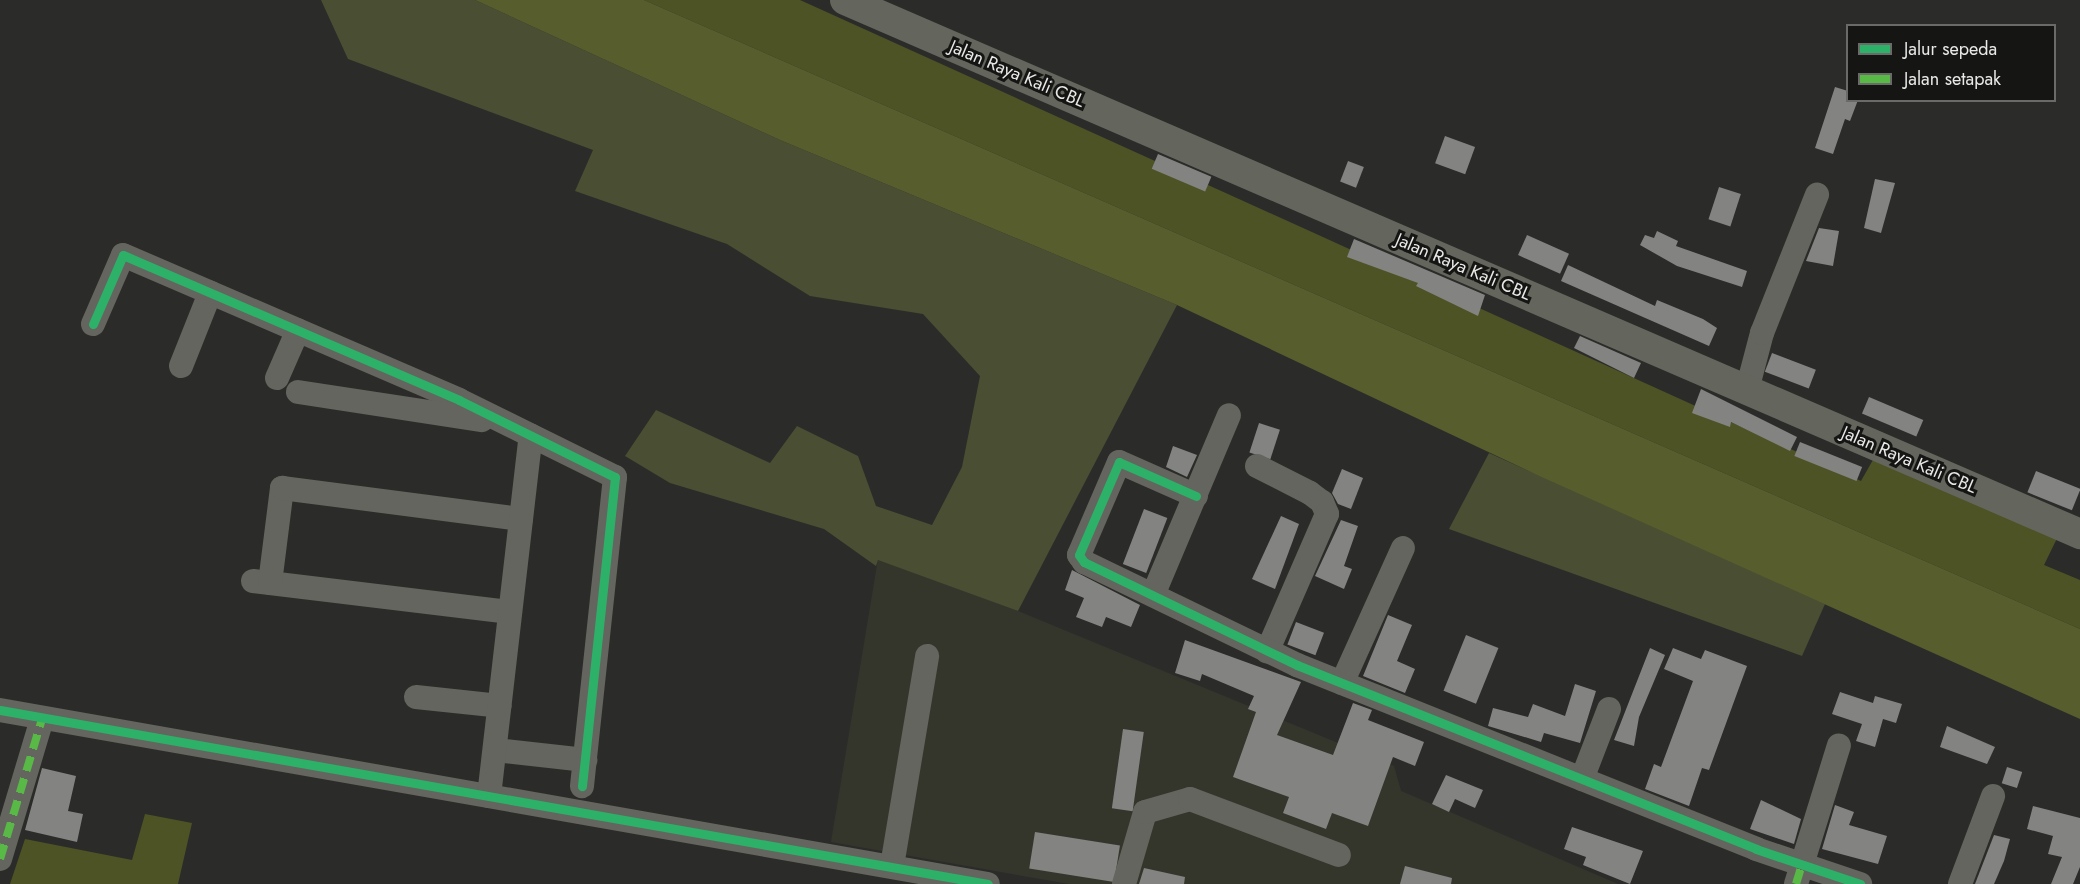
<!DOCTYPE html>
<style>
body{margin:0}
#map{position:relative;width:2080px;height:884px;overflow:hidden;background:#2b2c29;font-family:Jost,sans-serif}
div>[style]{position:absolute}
.built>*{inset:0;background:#34362c}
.green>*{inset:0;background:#4a4e32}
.forest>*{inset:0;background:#4e5326}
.water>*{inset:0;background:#585d2e}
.building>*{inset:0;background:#838381;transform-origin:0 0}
.minor>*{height:24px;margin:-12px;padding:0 12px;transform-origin:12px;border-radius:12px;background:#64655e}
.major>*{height:30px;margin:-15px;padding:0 15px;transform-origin:15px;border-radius:15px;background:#64665d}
.quiet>*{height:8px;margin-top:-4px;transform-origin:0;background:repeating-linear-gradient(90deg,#58b947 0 15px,transparent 0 23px)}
.cycleway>*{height:9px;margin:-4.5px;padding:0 4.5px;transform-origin:4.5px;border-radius:4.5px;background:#2db169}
span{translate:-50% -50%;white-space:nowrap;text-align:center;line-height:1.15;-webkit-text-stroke:6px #151513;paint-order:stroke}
.street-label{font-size:18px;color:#e9eae7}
.legend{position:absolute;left:1846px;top:24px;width:210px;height:78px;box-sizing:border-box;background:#151513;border:2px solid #6a6a68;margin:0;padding:8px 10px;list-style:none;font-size:18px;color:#e9eae7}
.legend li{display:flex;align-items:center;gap:12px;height:30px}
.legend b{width:30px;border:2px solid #6a6a68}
</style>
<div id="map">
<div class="built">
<i style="clip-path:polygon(878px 559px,1018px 611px,1394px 766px,1401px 791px,1618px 884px,1069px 884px,831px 842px)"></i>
</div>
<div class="green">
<i style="clip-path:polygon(321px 0,475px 0,780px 140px,1177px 305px,1018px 611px,878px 560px,876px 566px,824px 529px,670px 483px,625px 456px,656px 410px,770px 463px,797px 426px,858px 456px,876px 506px,932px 525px,962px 467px,980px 376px,923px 314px,810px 296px,727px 244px,575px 191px,593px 150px,348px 59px)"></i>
<i style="clip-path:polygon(1489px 453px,1825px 604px,1802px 656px,1449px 529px)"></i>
</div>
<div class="forest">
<i style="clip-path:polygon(644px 0,800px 0,1861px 481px,1878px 451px,2064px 524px,2044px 565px,2080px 580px,2080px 629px)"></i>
<i style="clip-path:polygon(145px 814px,192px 823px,178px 884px,10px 884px,25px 839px,132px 860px)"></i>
</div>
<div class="water">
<i style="clip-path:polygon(475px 0,644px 0,2080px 629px,2080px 719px,1537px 475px,1177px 305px,780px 140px)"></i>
</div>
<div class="building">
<i style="clip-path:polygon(1835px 87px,1848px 91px,1848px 100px,1858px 100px,1850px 121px,1845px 119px,1833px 154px,1815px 148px)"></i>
<i style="left:1445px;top:136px;width:32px;height:29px;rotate:20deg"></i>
<i style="left:1158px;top:154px;width:58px;height:16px;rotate:23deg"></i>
<i style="left:1348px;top:161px;width:17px;height:22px;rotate:21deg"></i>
<i style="clip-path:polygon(1875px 179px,1895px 183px,1881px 233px,1864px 228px)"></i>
<i style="left:1719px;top:187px;width:23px;height:34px;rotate:18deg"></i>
<i style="clip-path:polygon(1819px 228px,1839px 231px,1833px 266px,1806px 261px)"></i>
<i style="clip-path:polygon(1657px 231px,1678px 241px,1676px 246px,1747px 271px,1742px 287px,1677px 266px,1640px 245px,1645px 235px,1654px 238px)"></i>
<i style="left:1527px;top:235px;width:46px;height:22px;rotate:24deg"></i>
<i style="clip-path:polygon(1354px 239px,1485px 295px,1478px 316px,1416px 286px,1418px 283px,1347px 257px)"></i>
<i style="clip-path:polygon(1568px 265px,1655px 306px,1657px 300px,1703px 319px,1717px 328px,1709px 346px,1561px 281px)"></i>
<i style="clip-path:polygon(1580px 336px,1641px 363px,1634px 378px,1574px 348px)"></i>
<i style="left:1772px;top:353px;width:47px;height:20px;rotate:21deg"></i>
<i style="clip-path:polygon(1701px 389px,1797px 437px,1790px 451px,1731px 422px,1730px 427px,1692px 413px)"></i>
<i style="left:1869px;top:397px;width:59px;height:18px;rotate:23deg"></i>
<i style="left:1259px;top:423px;width:22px;height:31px;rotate:18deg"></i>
<i style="left:1800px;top:442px;width:67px;height:15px;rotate:22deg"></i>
<i style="clip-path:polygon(1173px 446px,1197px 455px,1187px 477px,1166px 467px)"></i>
<i style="clip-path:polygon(1342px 469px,1363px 478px,1351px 509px,1338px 504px,1332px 493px)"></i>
<i style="left:2036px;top:471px;width:48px;height:23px;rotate:22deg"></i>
<i style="left:1144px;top:509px;width:25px;height:59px;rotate:21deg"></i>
<i style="clip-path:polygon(1281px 516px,1299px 524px,1275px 589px,1252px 579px)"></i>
<i style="clip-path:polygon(1341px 520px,1358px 526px,1344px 566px,1352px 569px,1344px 589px,1315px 576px)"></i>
<i style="clip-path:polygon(1072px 570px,1140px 605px,1131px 627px,1106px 617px,1102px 627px,1076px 617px,1084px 598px,1065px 590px)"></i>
<i style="clip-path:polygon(1388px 615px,1412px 625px,1397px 661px,1415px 669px,1405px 693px,1363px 676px)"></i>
<i style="left:1296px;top:622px;width:30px;height:24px;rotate:21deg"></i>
<i style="left:1466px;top:635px;width:35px;height:60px;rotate:22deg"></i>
<i style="clip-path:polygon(1185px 640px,1301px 682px,1277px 735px,1333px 755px,1353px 703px,1372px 710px,1368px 720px,1424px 742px,1415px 766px,1393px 757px,1368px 826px,1332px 813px,1326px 829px,1283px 813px,1289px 797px,1233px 777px,1256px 712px,1248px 709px,1254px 696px,1202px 674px,1200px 681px,1175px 673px)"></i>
<i style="clip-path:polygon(1650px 648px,1665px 655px,1639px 717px,1634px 746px,1614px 740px)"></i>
<i style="clip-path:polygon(1673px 648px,1701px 659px,1705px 650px,1747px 666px,1709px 770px,1702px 768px,1689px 806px,1645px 789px,1654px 764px,1661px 767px,1693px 681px,1664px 669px)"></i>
<i style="clip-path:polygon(1575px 684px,1596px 691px,1580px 743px,1544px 733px,1541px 742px,1488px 726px,1493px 708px,1528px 717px,1533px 704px,1565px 716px)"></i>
<i style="clip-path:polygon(1840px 692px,1873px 703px,1875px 696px,1902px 704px,1896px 723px,1883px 719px,1875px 747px,1856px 741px,1862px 724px,1832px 714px)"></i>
<i style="clip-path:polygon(1947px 726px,1995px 747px,1987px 764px,1940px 747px)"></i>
<i style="left:1123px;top:729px;width:21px;height:80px;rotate:8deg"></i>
<i style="left:2007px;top:767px;width:16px;height:17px;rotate:18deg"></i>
<i style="clip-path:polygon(42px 768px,76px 776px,68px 811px,83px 814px,77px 842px,25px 830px)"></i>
<i style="clip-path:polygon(1446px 775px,1483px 790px,1475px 808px,1455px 799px,1449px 812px,1432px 804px)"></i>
<i style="clip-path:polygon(1761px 800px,1801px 819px,1794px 844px,1750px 829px)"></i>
<i style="clip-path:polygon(1835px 805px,1854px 812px,1849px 825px,1887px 836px,1878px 864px,1822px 849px)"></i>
<i style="clip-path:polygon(2033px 806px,2080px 818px,2080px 867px,2073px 884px,2051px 884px,2062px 857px,2048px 854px,2053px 836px,2027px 829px)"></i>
<i style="clip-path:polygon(1572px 827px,1643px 851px,1630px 884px,1583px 865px,1586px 857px,1564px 849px)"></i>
<i style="left:1035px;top:832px;width:86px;height:37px;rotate:9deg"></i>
<i style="clip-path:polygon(1994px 835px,2010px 839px,2004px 861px,1994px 884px,1975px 884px)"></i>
<i style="clip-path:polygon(1405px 866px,1452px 878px,1451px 884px,1400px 884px)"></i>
<i style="clip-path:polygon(1144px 868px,1185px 877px,1184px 884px,1139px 884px)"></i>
</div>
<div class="minor">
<i style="left:93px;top:324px;width:75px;rotate:-66.5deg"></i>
<i style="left:123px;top:255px;width:366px;rotate:23.3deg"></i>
<i style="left:459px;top:400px;width:174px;rotate:26.3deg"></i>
<i style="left:615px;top:477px;width:311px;rotate:96.1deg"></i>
<i style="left:181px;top:366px;width:79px;rotate:-68.3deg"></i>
<i style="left:277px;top:378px;width:52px;rotate:-66.4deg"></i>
<i style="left:1747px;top:390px;width:59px;rotate:-75.3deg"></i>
<i style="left:1762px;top:333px;width:149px;rotate:-68.3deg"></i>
<i style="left:298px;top:392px;width:186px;rotate:8.7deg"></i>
<i style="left:1257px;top:466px;width:59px;rotate:27deg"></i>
<i style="left:1310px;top:493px;width:15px;rotate:37deg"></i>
<i style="left:1322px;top:502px;width:13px;rotate:67deg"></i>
<i style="left:1327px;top:514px;width:150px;rotate:113.5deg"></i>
<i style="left:1196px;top:496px;width:84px;rotate:-156.2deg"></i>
<i style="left:1119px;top:462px;width:101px;rotate:113.3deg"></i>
<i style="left:1079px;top:555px;width:9px;rotate:54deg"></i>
<i style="left:1084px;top:562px;width:237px;rotate:25.8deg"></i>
<i style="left:1297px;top:665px;width:495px;rotate:21.8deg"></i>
<i style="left:1756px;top:849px;width:110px;rotate:18.6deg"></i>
<i style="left:253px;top:581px;width:259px;rotate:6.9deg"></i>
<i style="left:270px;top:583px;width:96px;rotate:-82.8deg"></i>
<i style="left:282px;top:488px;width:241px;rotate:7.4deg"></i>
<i style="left:1153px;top:595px;width:195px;rotate:-67.1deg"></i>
<i style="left:1342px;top:683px;width:148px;rotate:-65.7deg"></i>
<i style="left:416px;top:697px;width:84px;rotate:6.1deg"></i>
<i style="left:0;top:710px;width:1003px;rotate:9.99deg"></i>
<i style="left:495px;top:750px;width:91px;rotate:6.3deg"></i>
<i style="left:1582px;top:779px;width:75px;rotate:-68.9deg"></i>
<i style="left:489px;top:796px;width:363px;rotate:-83.4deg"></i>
<i style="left:0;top:859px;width:146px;rotate:-73.3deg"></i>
<i style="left:892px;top:866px;width:213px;rotate:-80.5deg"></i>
<i style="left:1124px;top:884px;width:75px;rotate:-73.7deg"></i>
<i style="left:1145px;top:812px;width:47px;rotate:-16.1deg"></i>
<i style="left:1190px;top:799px;width:159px;rotate:20.6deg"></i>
<i style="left:1796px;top:884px;width:145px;rotate:-72.8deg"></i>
<i style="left:1960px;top:884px;width:94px;rotate:-69.4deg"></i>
</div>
<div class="major">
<i style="left:845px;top:0;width:1346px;rotate:23.38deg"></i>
</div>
<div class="quiet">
<i style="left:0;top:859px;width:146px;rotate:-73.3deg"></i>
<i style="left:1796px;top:884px;width:21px;rotate:-73deg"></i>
</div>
<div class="cycleway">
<i style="left:93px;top:324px;width:75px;rotate:-66.5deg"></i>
<i style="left:123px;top:255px;width:366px;rotate:23.3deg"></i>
<i style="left:459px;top:400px;width:174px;rotate:26.3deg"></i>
<i style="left:615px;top:477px;width:311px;rotate:96.1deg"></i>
<i style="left:1196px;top:496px;width:84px;rotate:-156.2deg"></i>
<i style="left:1119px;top:462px;width:101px;rotate:113.3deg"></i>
<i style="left:1079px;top:555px;width:9px;rotate:54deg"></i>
<i style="left:1084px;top:562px;width:237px;rotate:25.8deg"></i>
<i style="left:1297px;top:665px;width:495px;rotate:21.8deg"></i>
<i style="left:1756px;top:849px;width:110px;rotate:18.6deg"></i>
<i style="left:0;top:710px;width:1003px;rotate:9.99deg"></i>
</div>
<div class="street-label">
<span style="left:1017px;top:74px;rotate:23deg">Jalan Raya Kali CBL</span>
<span style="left:1463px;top:267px;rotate:23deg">Jalan Raya Kali CBL</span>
<span style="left:1909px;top:460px;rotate:23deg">Jalan Raya Kali CBL</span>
</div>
<ul class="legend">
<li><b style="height:8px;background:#2db169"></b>Jalur sepeda</li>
<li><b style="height:8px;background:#58b947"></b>Jalan setapak</li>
</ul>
</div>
